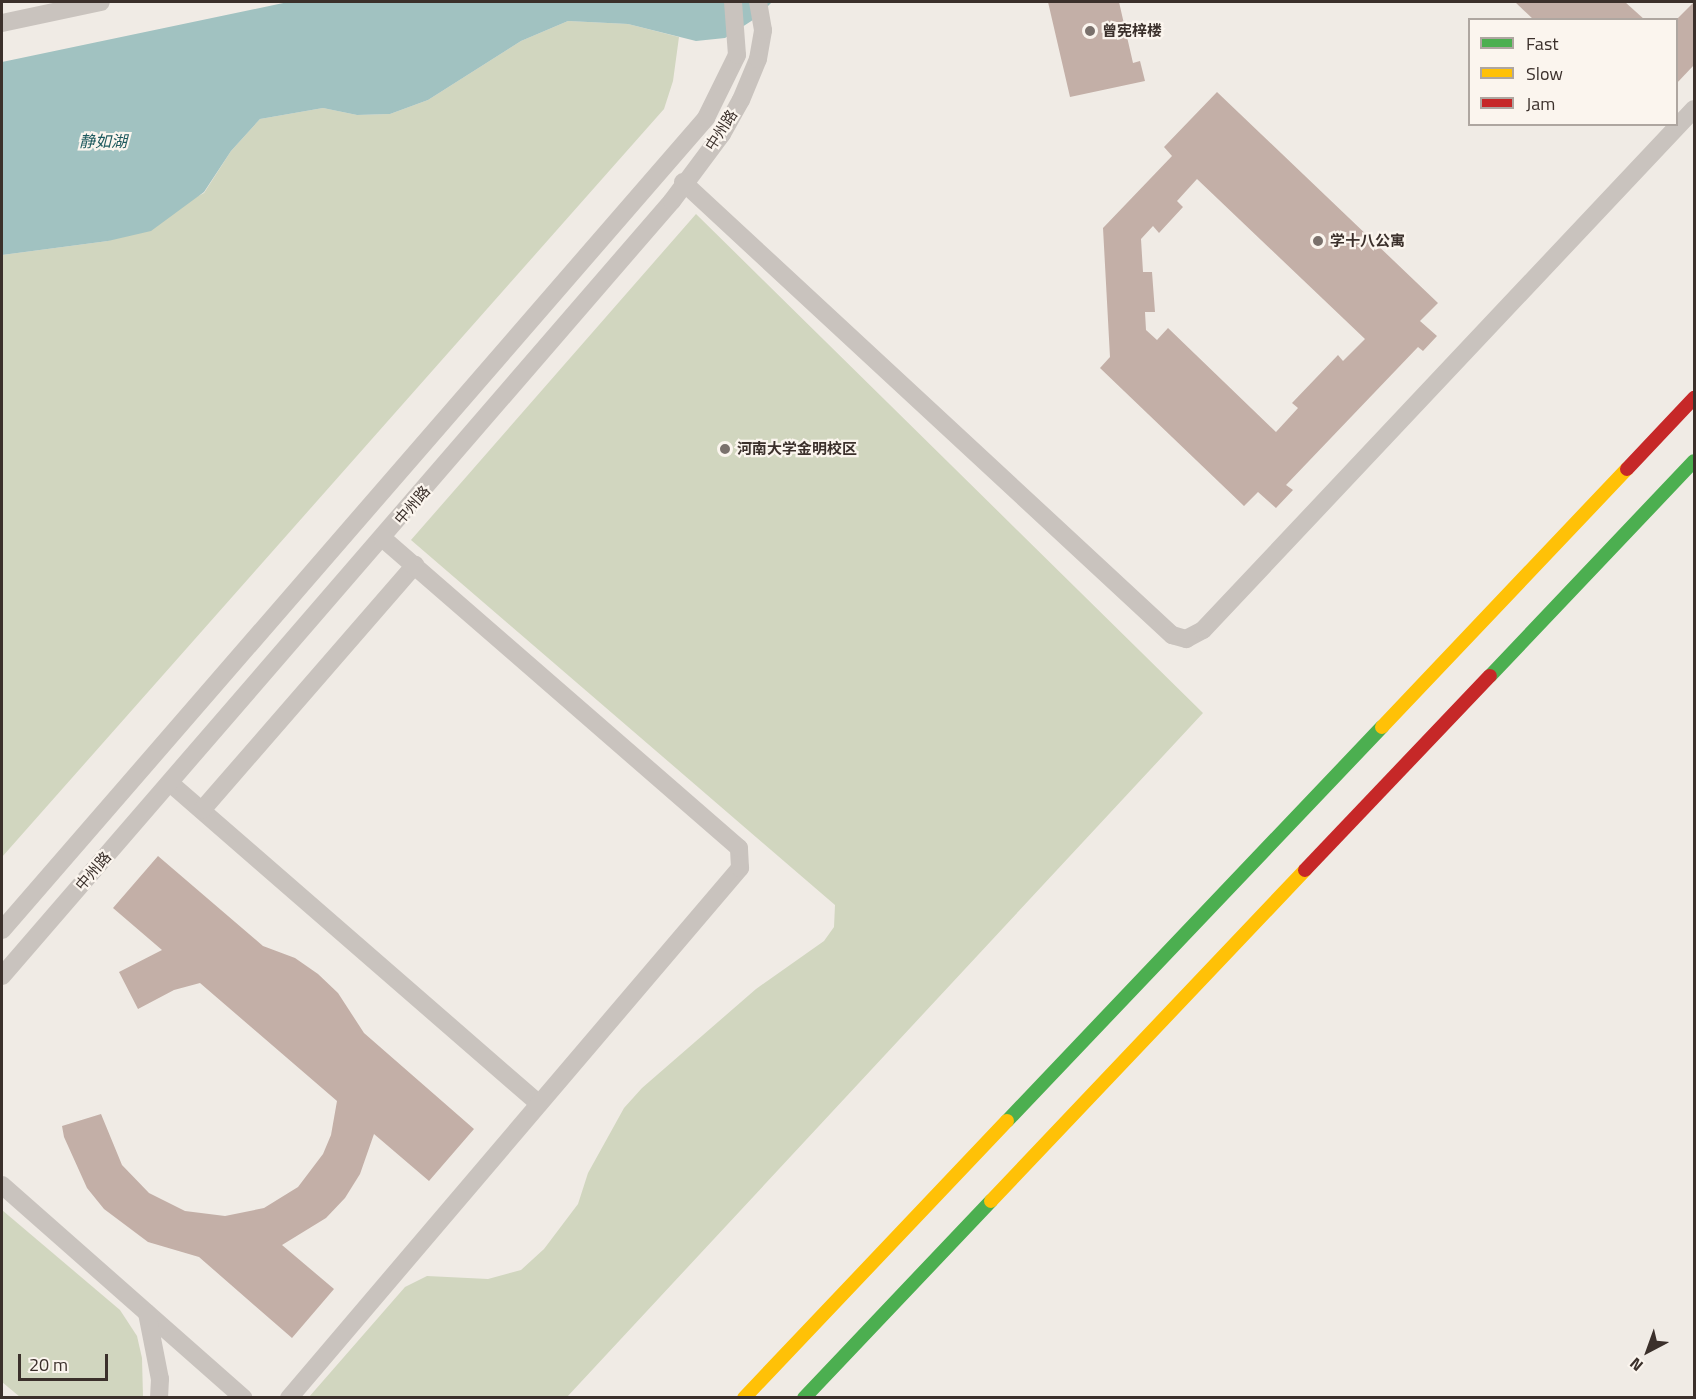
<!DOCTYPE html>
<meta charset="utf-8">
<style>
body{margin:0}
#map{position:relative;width:1696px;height:1399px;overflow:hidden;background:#f0ebe5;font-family:"Titillium Web","Noto Sans SC",sans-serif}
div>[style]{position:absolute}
.green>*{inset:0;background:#d1d6bf}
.water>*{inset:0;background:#a1c2c1}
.building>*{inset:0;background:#c3afa7}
.lane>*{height:18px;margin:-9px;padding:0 9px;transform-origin:9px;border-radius:9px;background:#c9c3be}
.fast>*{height:14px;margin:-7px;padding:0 7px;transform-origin:7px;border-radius:7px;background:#4caf50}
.slow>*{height:14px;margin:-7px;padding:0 7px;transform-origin:7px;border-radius:7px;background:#ffc107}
.jam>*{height:14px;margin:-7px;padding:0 7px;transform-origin:7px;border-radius:7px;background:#c62828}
.dots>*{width:16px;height:16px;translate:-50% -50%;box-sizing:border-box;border:3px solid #fbf5ee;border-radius:50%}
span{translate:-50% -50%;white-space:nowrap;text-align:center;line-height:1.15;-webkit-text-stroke:4.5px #fbf5ee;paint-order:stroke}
.poi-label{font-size:15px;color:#3b302b;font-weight:700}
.left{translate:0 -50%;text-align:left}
.street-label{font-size:15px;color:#3b302b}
.water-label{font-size:16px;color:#1f5a5e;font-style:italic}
.frame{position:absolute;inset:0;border:3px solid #3b302b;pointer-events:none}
.legend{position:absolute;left:1468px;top:18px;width:210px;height:108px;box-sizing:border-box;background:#fbf5ee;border:2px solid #aea6a0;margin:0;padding:8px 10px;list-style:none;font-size:18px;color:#3b302b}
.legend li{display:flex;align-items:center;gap:12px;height:30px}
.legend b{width:30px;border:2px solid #aea6a0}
.north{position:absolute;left:1618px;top:1321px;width:60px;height:60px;-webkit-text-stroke:4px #fbf5ee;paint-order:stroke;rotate:221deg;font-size:16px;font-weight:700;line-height:24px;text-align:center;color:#3b302b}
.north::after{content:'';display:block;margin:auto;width:21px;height:27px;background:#3b302b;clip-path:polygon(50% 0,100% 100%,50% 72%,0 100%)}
.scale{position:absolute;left:18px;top:1354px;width:90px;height:27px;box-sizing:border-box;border:3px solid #3b302b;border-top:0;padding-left:8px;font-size:18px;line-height:21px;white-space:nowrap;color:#3b302b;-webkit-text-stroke:4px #fbf5ee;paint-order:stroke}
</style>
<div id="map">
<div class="green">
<i style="clip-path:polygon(568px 21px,628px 24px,679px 37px,673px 81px,664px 109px,2px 857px,2px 255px,108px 241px,204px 193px,231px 151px,260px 119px,323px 108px,357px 115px,390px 114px,428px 100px,521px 41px)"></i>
<i style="clip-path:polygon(696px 214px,1203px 713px,567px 1397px,309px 1397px,405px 1287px,427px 1276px,488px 1279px,521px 1270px,544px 1249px,578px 1204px,588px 1173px,624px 1108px,642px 1088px,756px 989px,824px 941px,834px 927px,835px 905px,411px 540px)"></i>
<i style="clip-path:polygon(2px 1210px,120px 1310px,137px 1336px,142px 1358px,143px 1397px,20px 1397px,2px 1382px)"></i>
</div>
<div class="water">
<i style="clip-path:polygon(288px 2px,772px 2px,756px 18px,725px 38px,696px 41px,628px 24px,568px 21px,521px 41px,428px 100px,390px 114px,357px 115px,323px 108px,260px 119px,231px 151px,204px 192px,151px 231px,108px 241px,2px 255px,2px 62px)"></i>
</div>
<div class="building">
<i style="clip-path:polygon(1048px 2px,1119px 2px,1133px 63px,1140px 61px,1145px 81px,1070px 97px)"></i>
<i style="clip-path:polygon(1515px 2px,1625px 2px,1645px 20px,1534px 20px)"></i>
<i style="clip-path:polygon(1694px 2px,1694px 65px,1676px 84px,1676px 20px)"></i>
<i style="clip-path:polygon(evenodd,1217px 92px,1438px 303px,1420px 321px,1437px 336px,1423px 351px,1418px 347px,1286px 485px,1293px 490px,1276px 508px,1258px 492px,1244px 506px,1100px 368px,1110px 357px,1103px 228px,1172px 156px,1164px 147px,1217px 92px,1197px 179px,1365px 339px,1343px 361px,1338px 355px,1292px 403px,1298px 408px,1276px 432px,1168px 328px,1157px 340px,1146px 330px,1145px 312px,1155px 312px,1152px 272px,1143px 272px,1141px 239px,1153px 226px,1159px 233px,1183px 207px,1177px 201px,1197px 179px)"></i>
<i style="clip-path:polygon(158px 856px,263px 946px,295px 958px,318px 974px,338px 993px,364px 1033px,474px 1129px,429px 1181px,374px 1134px,360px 1174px,345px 1198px,326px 1218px,282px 1245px,334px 1289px,292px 1338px,199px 1257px,148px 1242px,104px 1209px,87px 1188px,64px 1137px,62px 1126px,101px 1114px,122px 1165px,149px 1193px,185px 1211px,225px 1216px,264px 1208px,298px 1187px,323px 1154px,331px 1135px,337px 1101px,200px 983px,174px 990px,138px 1009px,119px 972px,162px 950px,113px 908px)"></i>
</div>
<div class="lane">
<i style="left:2px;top:23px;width:101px;rotate:-12deg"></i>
<i style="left:683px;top:182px;width:667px;rotate:42.81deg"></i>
<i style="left:1172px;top:635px;width:15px;rotate:16deg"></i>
<i style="left:1186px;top:639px;width:19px;rotate:-28deg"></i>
<i style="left:1203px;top:630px;width:716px;rotate:-46.7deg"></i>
<i style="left:170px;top:783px;width:489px;rotate:41deg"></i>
<i style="left:202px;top:810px;width:325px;rotate:-49deg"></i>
<i style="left:2px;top:930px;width:1075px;rotate:-49.07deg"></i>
<i style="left:706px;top:118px;width:70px;rotate:-63.8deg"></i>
<i style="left:737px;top:55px;width:53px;rotate:-94.3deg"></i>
<i style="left:2px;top:976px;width:1024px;rotate:-49.16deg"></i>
<i style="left:672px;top:201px;width:84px;rotate:-53.3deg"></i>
<i style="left:722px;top:134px;width:39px;rotate:-61deg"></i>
<i style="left:741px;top:100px;width:44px;rotate:-67.5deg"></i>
<i style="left:758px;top:59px;width:29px;rotate:-80deg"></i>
<i style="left:763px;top:30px;width:28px;rotate:-100deg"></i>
<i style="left:2px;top:1185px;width:322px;rotate:41.4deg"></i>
<i style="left:147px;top:1313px;width:67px;rotate:78.9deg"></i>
<i style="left:160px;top:1379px;width:19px;rotate:93deg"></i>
<i style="left:289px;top:1398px;width:696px;rotate:-49.6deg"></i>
<i style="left:740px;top:868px;width:20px;rotate:-93deg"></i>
<i style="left:739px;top:848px;width:472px;rotate:-139deg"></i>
</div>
<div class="fast">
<i style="left:1490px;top:676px;width:296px;rotate:-46.5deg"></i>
<i style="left:1007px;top:1121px;width:544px;rotate:-46.42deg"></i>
<i style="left:804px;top:1398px;width:272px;rotate:-46.5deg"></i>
</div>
<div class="slow">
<i style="left:1382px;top:727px;width:356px;rotate:-46.5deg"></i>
<i style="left:991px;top:1201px;width:456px;rotate:-46.5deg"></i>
<i style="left:744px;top:1398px;width:382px;rotate:-46.5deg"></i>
</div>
<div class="jam">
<i style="left:1627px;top:469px;width:98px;rotate:-46.7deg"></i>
<i style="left:1305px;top:870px;width:268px;rotate:-46.4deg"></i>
</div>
<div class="dots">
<i style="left:1090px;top:31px;background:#7a716c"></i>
<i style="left:1318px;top:241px;background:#7a716c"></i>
<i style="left:725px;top:449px;background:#7a716c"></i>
</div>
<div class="poi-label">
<span class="left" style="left:1102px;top:31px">曾宪梓楼</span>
<span class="left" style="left:1330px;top:241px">学十八公寓</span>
<span class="left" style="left:737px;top:449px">河南大学金明校区</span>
</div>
<div class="street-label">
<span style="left:721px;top:130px;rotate:-57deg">中州路</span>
<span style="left:412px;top:505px;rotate:-49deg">中州路</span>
<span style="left:93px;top:871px;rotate:-49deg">中州路</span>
</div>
<div class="water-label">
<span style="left:103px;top:141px">静如湖</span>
</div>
<div class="frame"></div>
<ul class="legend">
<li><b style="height:8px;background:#4caf50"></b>Fast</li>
<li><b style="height:8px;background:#ffc107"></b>Slow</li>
<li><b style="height:8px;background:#c62828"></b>Jam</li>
</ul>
<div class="north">N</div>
<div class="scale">20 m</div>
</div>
